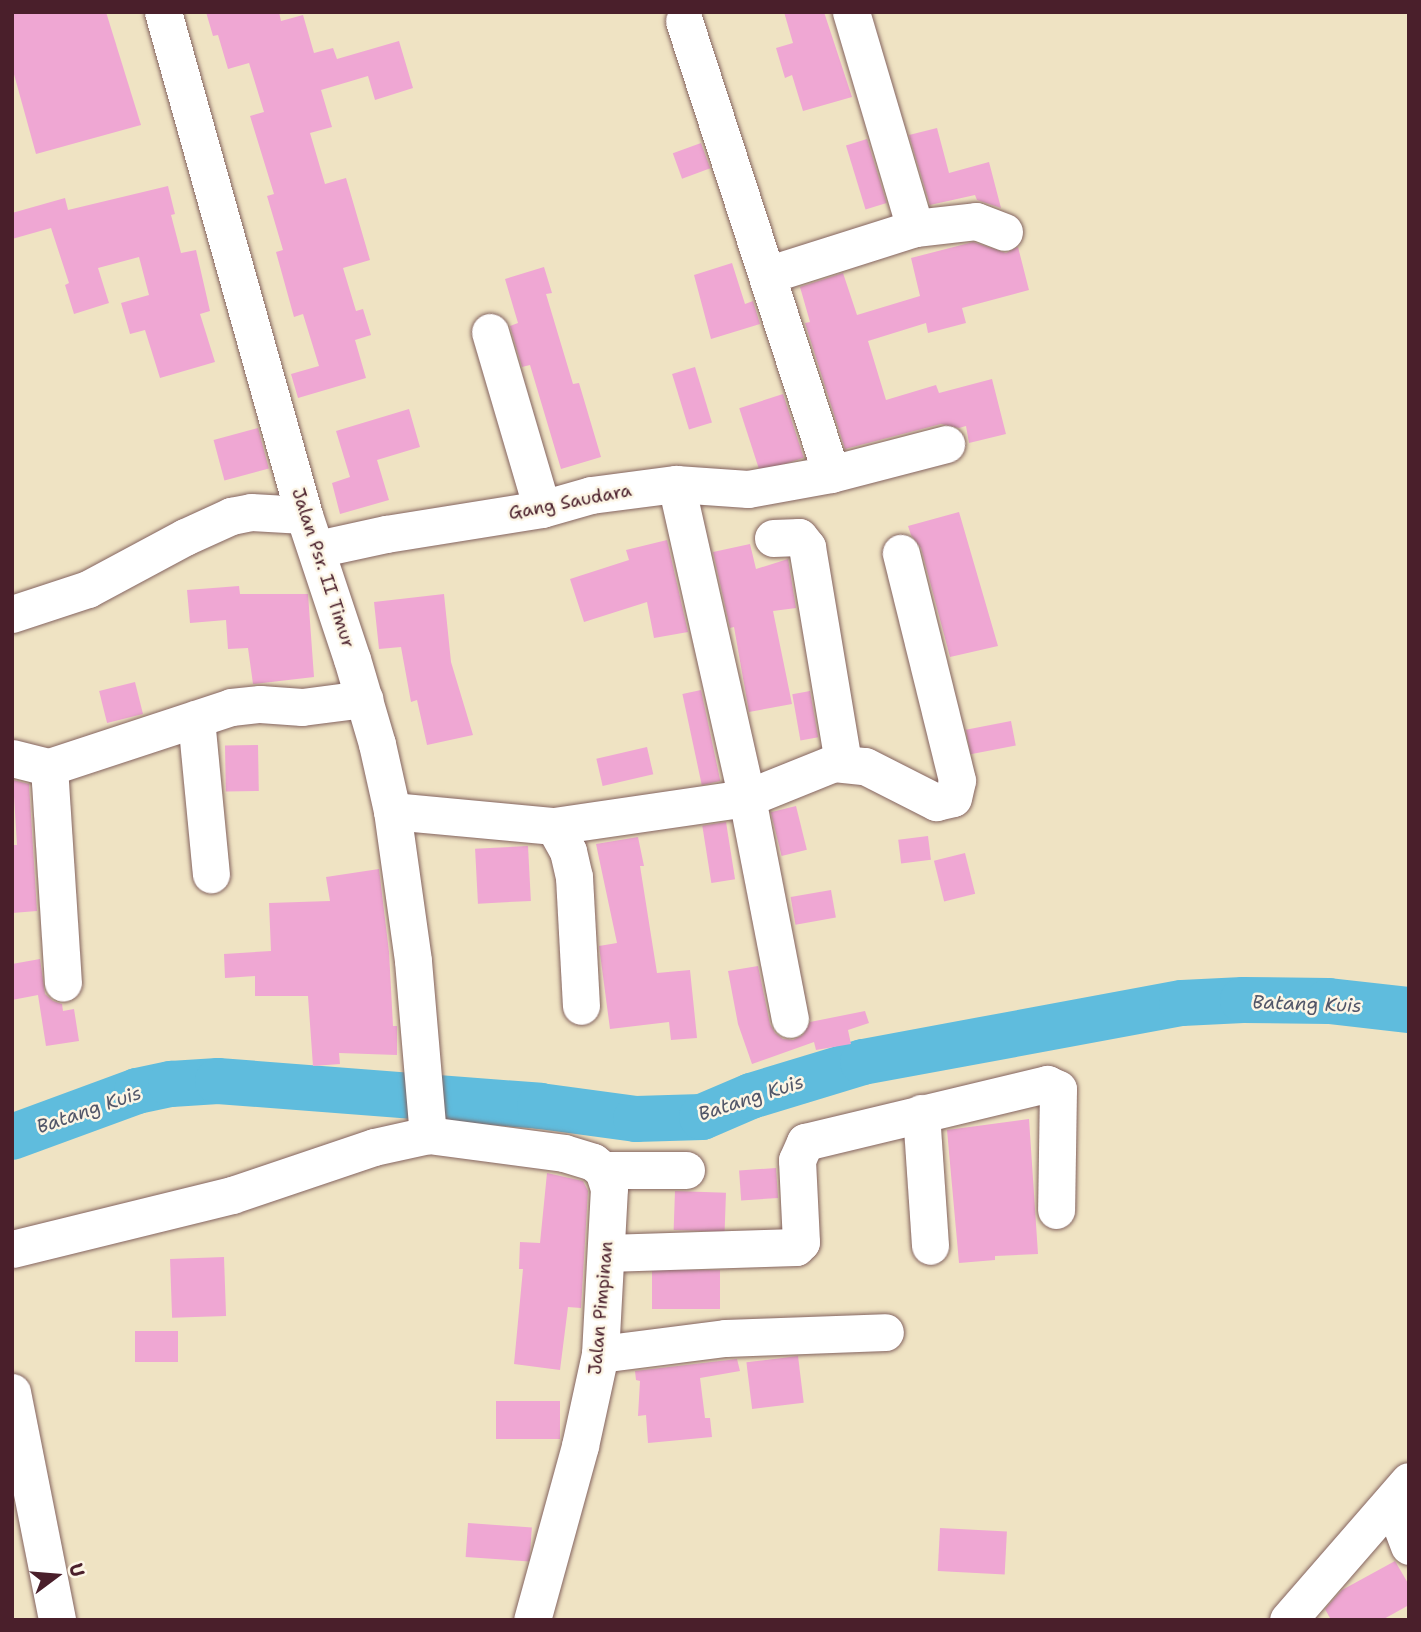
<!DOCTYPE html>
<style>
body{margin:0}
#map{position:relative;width:1421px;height:1632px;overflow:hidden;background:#efe3c3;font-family:"Shantell Sans",sans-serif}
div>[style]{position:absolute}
.river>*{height:46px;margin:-23px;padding:0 23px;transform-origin:23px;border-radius:23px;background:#5fbcdd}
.building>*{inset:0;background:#efa7d3;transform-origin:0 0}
.roads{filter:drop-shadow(0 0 2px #846460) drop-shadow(0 0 2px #846460)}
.minor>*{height:37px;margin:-18.5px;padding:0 18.5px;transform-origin:18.5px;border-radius:18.5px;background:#fff}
span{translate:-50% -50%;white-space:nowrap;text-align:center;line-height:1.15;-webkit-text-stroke:5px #fcf5e5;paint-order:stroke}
.street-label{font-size:18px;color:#4a1f2b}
.water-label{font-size:19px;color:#515669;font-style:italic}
.frame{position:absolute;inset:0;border:14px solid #4a1f2b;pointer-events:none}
.north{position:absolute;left:21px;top:1541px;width:70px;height:70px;-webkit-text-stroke:5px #fcf5e5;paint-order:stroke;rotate:74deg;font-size:19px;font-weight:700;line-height:28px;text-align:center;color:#4a1f2b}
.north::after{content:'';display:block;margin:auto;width:24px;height:32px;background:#4a1f2b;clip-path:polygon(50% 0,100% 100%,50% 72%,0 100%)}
</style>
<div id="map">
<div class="river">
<i style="left:12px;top:1137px;width:133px;rotate:-20.2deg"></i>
<i style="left:137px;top:1091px;width:35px;rotate:-12deg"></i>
<i style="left:171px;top:1084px;width:47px;rotate:-3.7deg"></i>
<i style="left:218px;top:1081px;width:323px;rotate:4.4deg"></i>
<i style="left:540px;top:1106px;width:97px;rotate:7.7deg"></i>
<i style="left:636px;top:1119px;width:66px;rotate:-1.7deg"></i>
<i style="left:702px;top:1117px;width:53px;rotate:-23.2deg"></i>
<i style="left:751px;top:1096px;width:117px;rotate:-16.9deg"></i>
<i style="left:863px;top:1062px;width:324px;rotate:-10.5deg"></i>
<i style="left:1182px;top:1003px;width:61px;rotate:-2.8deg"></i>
<i style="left:1243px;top:1000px;width:86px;rotate:0.7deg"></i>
<i style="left:1329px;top:1001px;width:81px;rotate:6.4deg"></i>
</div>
<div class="building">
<i style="clip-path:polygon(12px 12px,106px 12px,141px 125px,36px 154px,12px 67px)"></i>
<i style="clip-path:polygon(206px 12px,279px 12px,281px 21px,303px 15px,314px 53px,333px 48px,337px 59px,399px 41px,413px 88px,375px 100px,368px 76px,321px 90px,332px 127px,310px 133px,325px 184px,346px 178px,370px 260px,343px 268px,356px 311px,363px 309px,371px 335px,355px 340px,366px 378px,298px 398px,291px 374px,319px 366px,303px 314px,294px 317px,276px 252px,283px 250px,267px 196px,274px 194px,250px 116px,264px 112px,249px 63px,228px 69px,218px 35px,213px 36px)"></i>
<i style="clip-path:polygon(784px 12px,824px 12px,852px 97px,803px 111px,792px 75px,785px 78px,776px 48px,793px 43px)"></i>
<i style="clip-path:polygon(937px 128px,949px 173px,989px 162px,1001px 208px,977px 200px,975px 195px,930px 205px,909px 135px)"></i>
<i style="left:867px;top:139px;width:67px;height:22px;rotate:73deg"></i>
<i style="left:701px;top:143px;width:27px;height:30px;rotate:70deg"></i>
<i style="clip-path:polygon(168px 186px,175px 214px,171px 215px,181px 253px,196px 250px,210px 311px,200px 314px,215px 362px,160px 378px,145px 330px,130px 334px,121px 303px,149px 295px,139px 257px,98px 268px,109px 303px,74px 314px,65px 285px,69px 283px,51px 228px,12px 239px,12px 213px,65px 198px,68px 210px)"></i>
<i style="clip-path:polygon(973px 242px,1006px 253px,1018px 247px,1029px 290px,962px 308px,966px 323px,928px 333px,926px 323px,868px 341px,886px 400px,936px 385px,939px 393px,992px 379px,1006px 434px,969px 443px,966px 426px,959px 428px,941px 424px,845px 449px,805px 323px,810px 322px,800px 287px,843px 273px,857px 315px,920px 296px,911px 258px)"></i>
<i style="clip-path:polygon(732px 263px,745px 304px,753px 301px,760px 324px,711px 339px,694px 275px)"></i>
<i style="clip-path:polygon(544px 267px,552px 293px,546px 294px,573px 384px,579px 383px,601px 457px,561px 469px,530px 365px,522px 367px,510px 326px,518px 323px,505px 279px)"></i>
<i style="left:695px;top:367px;width:58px;height:24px;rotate:73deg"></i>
<i style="left:783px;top:394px;width:67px;height:46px;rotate:72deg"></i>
<i style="clip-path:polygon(409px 409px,420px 447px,377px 460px,389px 500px,340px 514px,332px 483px,350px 477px,336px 431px)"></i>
<i style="left:258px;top:428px;width:42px;height:46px;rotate:75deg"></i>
<i style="clip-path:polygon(959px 512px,998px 646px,950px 657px,921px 548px,911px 535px,908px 526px)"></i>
<i style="clip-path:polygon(667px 540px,688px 632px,654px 638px,647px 602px,584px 622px,570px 579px,629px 560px,626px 550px)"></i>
<i style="clip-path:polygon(750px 544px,756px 569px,788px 559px,796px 608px,773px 611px,792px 704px,749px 712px,734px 627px,730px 628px,713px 552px)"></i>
<i style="clip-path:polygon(239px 586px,240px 594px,308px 594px,314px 677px,253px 684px,248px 648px,228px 649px,226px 620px,190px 623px,187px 590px)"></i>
<i style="clip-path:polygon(444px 594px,451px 662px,473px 735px,427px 745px,417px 700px,411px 702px,401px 647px,379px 649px,374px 602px)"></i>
<i style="left:135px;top:682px;width:33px;height:37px;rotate:76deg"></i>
<i style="left:701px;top:690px;width:93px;height:19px;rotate:78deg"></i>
<i style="left:810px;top:691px;width:47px;height:18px;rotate:80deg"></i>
<i style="left:1011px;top:721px;width:25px;height:46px;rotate:79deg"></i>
<i style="left:258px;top:745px;width:46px;height:33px;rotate:89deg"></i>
<i style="left:647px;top:747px;width:28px;height:52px;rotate:77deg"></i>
<i style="clip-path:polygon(13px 780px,29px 784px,37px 911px,12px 913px,12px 845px,17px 845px)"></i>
<i style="left:796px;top:806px;width:45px;height:26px;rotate:76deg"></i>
<i style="left:726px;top:822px;width:58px;height:24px;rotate:81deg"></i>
<i style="left:928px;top:836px;width:24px;height:30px;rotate:83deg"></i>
<i style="clip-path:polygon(638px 837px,644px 866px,640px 866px,657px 973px,690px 970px,697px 1038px,671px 1040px,669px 1022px,610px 1029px,599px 946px,617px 943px,596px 844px)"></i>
<i style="left:528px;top:846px;width:55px;height:53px;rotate:87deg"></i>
<i style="left:965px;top:853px;width:42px;height:32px;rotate:76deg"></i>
<i style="clip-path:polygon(379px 869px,389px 952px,393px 1026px,397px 1026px,397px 1055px,339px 1053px,340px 1064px,313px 1066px,308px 996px,255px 996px,255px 976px,225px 978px,224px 954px,271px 951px,269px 903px,330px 901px,326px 877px)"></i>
<i style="left:831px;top:890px;width:28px;height:41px;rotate:80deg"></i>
<i style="clip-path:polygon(40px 959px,45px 994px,53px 1001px,62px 1004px,63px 1011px,74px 1009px,79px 1041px,46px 1046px,38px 995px,12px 1000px,12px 964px)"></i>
<i style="clip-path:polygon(758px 966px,770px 1024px,775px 1033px,783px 1039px,793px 1040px,803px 1035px,810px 1022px,865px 1011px,869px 1023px,848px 1030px,851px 1044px,816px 1050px,814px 1042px,752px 1064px,738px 1024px,728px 971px)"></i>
<i style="clip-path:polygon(1029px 1119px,1038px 1254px,995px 1256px,995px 1260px,959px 1263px,947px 1130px)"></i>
<i style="left:776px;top:1168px;width:30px;height:37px;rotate:86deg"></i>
<i style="clip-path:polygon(547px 1173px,583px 1181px,588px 1191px,581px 1308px,568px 1307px,560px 1370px,514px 1364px,523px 1269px,519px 1269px,520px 1242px,540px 1243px)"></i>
<i style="left:675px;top:1191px;width:51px;height:39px;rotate:2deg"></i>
<i style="left:224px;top:1257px;width:59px;height:54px;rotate:88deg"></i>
<i style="left:720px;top:1270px;width:39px;height:68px;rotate:90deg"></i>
<i style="left:178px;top:1331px;width:31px;height:43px;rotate:90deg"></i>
<i style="left:798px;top:1356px;width:47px;height:52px;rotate:83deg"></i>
<i style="clip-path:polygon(737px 1359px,740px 1371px,700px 1378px,705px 1418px,710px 1418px,712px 1437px,648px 1443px,646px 1415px,638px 1416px,640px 1381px,636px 1380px,635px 1371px)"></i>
<i style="left:496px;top:1401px;width:64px;height:38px"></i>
<i style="left:468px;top:1523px;width:64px;height:34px;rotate:4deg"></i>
<i style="left:940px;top:1528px;width:67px;height:43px;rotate:3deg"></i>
<i style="clip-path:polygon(1395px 1561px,1409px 1585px,1409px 1605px,1382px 1620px,1331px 1620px,1325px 1609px,1342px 1590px)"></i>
</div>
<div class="roads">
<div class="minor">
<i style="left:163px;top:12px;width:522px;rotate:74.34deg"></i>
<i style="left:304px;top:515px;width:152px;rotate:71.6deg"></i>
<i style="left:352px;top:659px;width:89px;rotate:73.6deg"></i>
<i style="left:377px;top:744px;width:69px;rotate:77.4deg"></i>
<i style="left:392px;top:811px;width:151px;rotate:82deg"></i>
<i style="left:413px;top:961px;width:175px;rotate:85.1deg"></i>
<i style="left:684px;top:21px;width:476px;rotate:72deg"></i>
<i style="left:915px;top:228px;width:61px;rotate:-6.5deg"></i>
<i style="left:976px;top:221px;width:30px;rotate:21deg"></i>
<i style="left:767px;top:275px;width:155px;rotate:-17.6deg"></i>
<i style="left:915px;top:228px;width:225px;rotate:-106.5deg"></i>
<i style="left:490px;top:332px;width:184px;rotate:73.6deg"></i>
<i style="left:676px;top:484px;width:322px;rotate:77.3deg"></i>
<i style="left:747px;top:798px;width:225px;rotate:79deg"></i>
<i style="left:773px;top:538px;width:26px;rotate:-2deg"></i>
<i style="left:799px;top:537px;width:13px;rotate:51deg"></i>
<i style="left:807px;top:547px;width:218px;rotate:80.5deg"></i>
<i style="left:317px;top:549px;width:71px;rotate:-12.3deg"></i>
<i style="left:386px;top:534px;width:158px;rotate:-9.1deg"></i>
<i style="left:542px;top:509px;width:51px;rotate:-15.9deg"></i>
<i style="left:591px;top:495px;width:86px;rotate:-7.4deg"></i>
<i style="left:676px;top:484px;width:72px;rotate:4deg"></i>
<i style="left:748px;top:489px;width:84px;rotate:-10.2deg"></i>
<i style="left:831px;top:474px;width:119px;rotate:-14.6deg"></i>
<i style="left:12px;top:614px;width:80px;rotate:-18.2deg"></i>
<i style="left:88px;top:589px;width:110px;rotate:-28.2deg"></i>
<i style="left:185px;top:537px;width:51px;rotate:-24.5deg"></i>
<i style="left:231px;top:516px;width:20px;rotate:-11deg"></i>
<i style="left:251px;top:512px;width:53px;rotate:3.2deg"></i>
<i style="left:196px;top:719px;width:156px;rotate:84.5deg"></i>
<i style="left:12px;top:758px;width:38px;rotate:14deg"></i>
<i style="left:49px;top:767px;width:192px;rotate:-18.2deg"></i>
<i style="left:231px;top:707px;width:29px;rotate:-6deg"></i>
<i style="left:260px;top:704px;width:42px;rotate:4.1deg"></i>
<i style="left:302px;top:707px;width:63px;rotate:-7.4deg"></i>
<i style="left:49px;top:767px;width:216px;rotate:86.3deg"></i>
<i style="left:392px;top:811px;width:163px;rotate:5.3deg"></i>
<i style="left:554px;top:826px;width:29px;rotate:61deg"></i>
<i style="left:568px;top:851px;width:27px;rotate:77deg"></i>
<i style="left:574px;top:877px;width:129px;rotate:86.9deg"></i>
<i style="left:554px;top:826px;width:195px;rotate:-8.3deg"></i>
<i style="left:747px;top:798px;width:94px;rotate:-21.9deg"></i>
<i style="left:834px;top:763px;width:31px;rotate:6deg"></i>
<i style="left:865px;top:766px;width:80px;rotate:26.9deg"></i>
<i style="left:936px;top:802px;width:17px;rotate:-13deg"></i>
<i style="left:953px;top:798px;width:18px;rotate:-77deg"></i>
<i style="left:957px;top:780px;width:234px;rotate:-103.9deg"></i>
<i style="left:921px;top:1113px;width:133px;rotate:86.1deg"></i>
<i style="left:603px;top:1170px;width:83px"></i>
<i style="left:12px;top:1249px;width:227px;rotate:-13.8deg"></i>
<i style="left:232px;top:1195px;width:150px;rotate:-18.7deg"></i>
<i style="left:374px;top:1147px;width:55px;rotate:-12.5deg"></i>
<i style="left:428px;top:1135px;width:137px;rotate:7.5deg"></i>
<i style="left:564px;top:1153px;width:30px;rotate:17deg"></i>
<i style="left:593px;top:1162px;width:13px;rotate:39deg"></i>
<i style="left:603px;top:1170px;width:19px;rotate:72deg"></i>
<i style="left:609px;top:1188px;width:166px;rotate:93.1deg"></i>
<i style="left:600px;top:1354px;width:94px;rotate:102.3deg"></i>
<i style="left:580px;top:1446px;width:180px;rotate:105.4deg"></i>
<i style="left:606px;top:1253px;width:190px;rotate:-1.8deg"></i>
<i style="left:796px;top:1247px;width:7px;rotate:-45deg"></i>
<i style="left:801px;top:1242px;width:82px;rotate:-92.8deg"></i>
<i style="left:797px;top:1160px;width:20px;rotate:-66deg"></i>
<i style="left:805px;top:1142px;width:249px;rotate:-13.5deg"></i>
<i style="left:1047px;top:1084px;width:12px;rotate:24deg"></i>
<i style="left:1058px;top:1089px;width:121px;rotate:90.9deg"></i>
<i style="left:600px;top:1354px;width:126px;rotate:-7.3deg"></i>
<i style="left:725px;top:1338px;width:160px;rotate:-2.1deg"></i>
<i style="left:12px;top:1392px;width:232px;rotate:78.8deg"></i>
<i style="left:1392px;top:1501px;width:48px;rotate:69.3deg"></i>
<i style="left:1288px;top:1620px;width:184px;rotate:-49deg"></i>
</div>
</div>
<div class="street-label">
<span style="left:570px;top:502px;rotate:-11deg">Gang Saudara</span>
<span style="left:323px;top:568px;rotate:72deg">Jalan Psr. II Timur</span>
<span style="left:601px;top:1308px;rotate:-85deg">Jalan Pimpinan</span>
</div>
<div class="water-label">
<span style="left:1307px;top:1004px;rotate:2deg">Batang Kuis</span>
<span style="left:751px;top:1098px;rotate:-18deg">Batang Kuis</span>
<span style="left:89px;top:1110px;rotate:-19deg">Batang Kuis</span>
</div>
<div class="frame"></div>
<div class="north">U</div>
</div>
